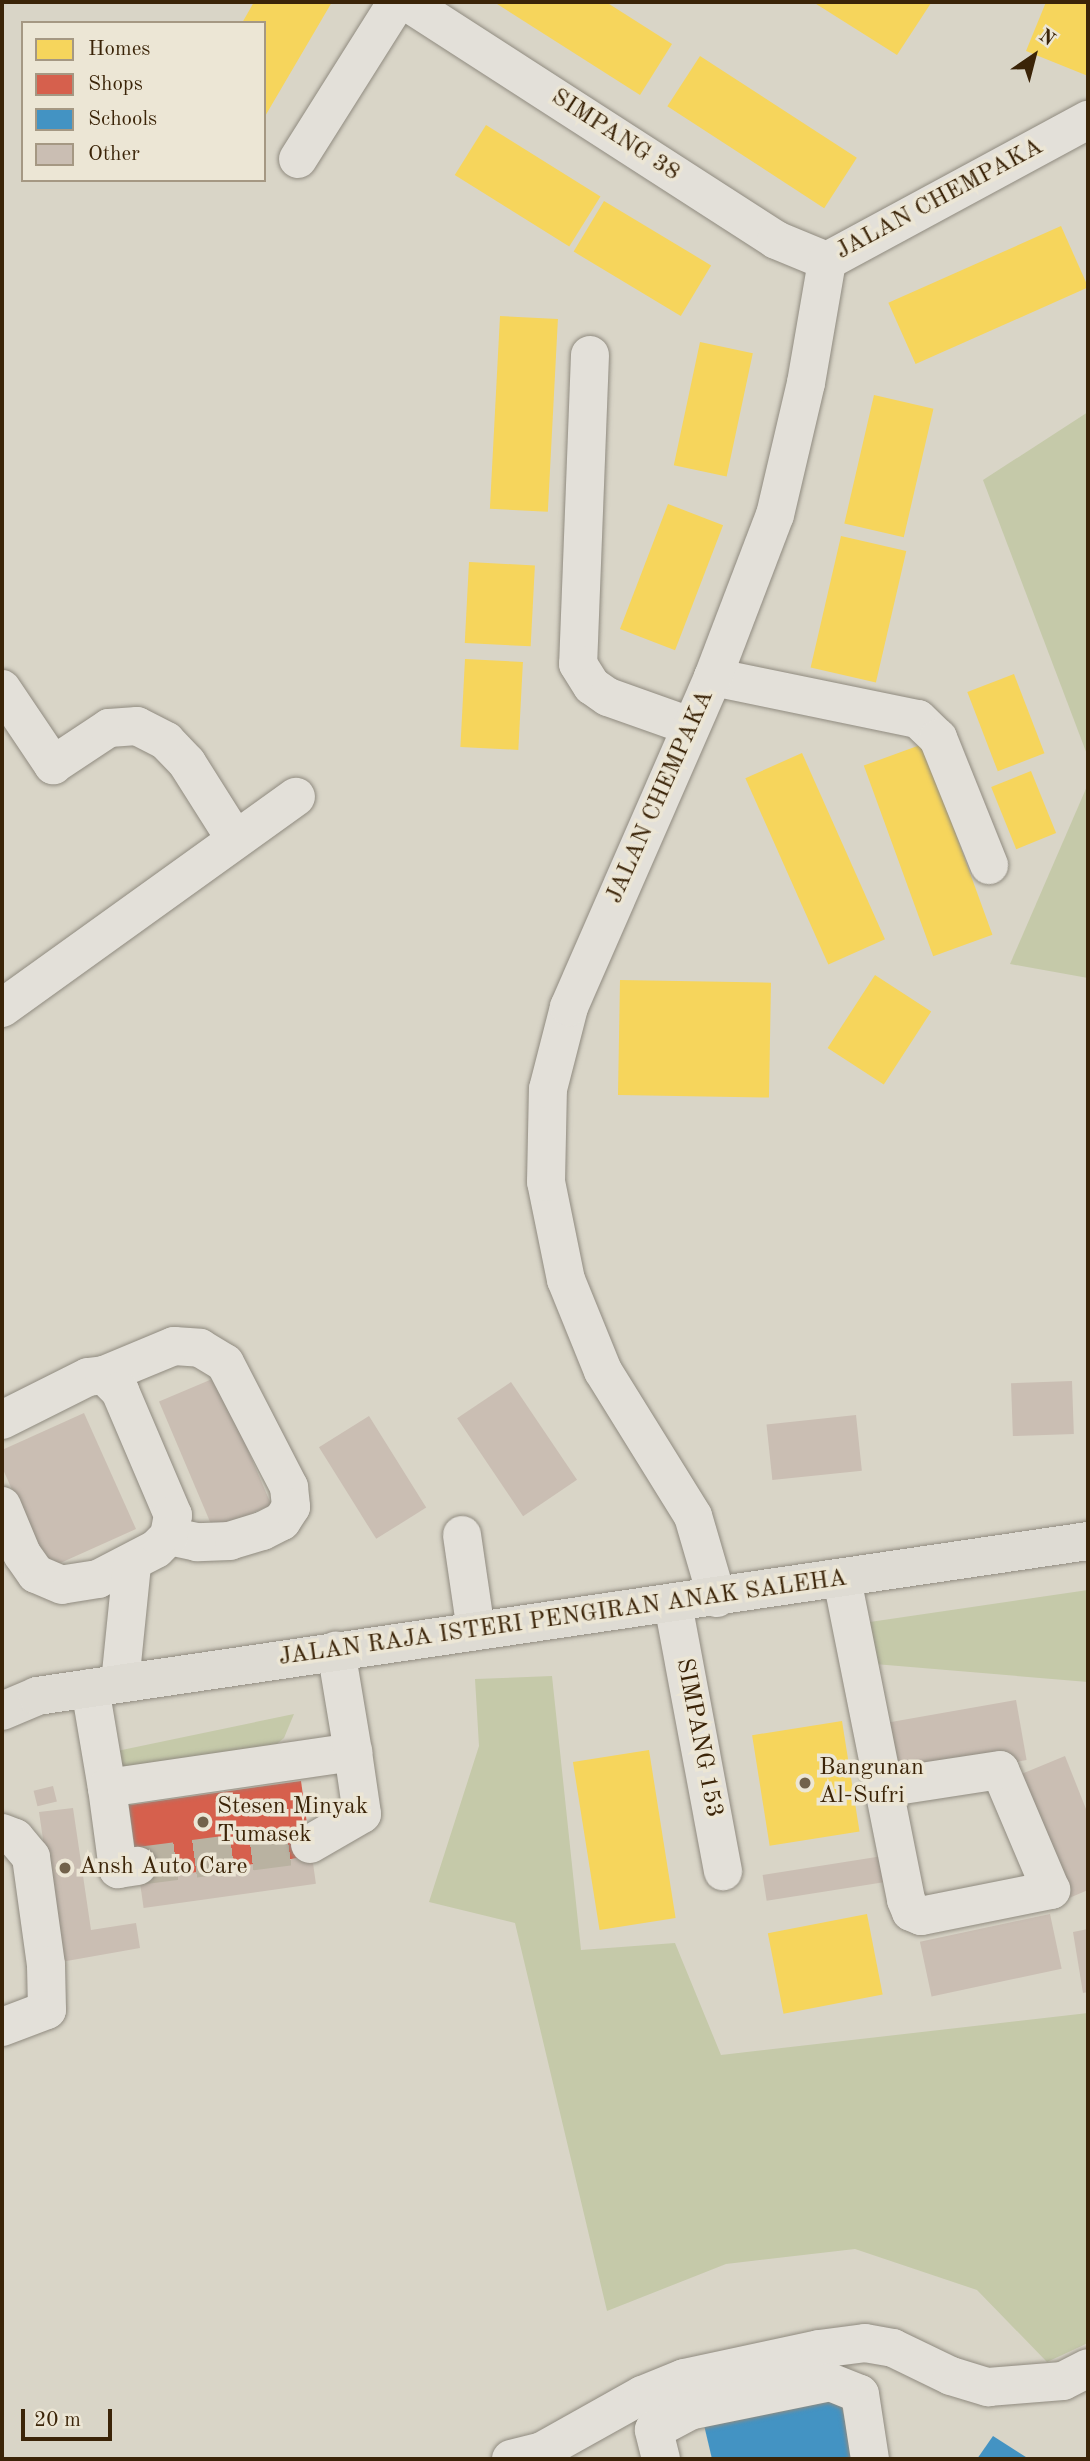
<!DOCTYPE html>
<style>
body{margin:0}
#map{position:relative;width:1090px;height:2461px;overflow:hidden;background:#d9d5c7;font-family:"Old Standard TT",serif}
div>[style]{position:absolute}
.green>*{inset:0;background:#c5c9a9}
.homes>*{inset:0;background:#f6d55c;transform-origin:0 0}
.shops>*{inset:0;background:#d6604d;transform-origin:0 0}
.schools>*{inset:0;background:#4393c3}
.building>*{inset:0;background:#cabeb3;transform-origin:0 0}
.minor-tunnel>*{height:38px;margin-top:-19px;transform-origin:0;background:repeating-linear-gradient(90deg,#b9b2a1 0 38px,transparent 0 57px)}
.roads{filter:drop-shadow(0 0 2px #908b80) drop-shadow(0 0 2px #908b80)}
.minor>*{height:38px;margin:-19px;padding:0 19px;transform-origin:19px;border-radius:19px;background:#e3e0d9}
.major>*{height:38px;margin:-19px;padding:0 19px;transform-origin:19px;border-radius:19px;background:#dedbd3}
.dots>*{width:19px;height:19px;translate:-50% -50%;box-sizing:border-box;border:4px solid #ece6d5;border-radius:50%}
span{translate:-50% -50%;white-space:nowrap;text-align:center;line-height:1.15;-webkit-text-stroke:7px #ece6d5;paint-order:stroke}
.street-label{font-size:24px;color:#3b2408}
.poi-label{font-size:24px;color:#3b2408}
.left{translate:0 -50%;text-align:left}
.frame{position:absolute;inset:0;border:4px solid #3b2408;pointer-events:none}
.legend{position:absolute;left:21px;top:21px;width:245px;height:161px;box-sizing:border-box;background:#ece6d5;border:2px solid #a59883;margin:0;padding:9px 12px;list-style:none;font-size:21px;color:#3b2408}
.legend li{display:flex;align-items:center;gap:14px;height:35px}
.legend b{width:35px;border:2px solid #a59883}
.north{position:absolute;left:999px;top:21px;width:70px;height:70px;-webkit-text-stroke:5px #ece6d5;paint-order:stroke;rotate:35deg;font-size:19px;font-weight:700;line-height:28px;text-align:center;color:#3b2408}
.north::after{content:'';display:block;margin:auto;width:24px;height:32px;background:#3b2408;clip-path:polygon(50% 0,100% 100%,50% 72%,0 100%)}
.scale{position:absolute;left:21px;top:2409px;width:91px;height:32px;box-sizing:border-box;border:4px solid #3b2408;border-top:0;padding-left:9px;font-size:21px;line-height:24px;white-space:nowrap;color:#3b2408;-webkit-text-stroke:5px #ece6d5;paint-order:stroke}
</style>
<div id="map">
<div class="green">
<i style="clip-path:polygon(1088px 412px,1088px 757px,983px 480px)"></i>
<i style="clip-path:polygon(1088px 784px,1088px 978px,1010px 964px)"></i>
<i style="clip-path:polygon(1088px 1590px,1088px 1682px,863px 1663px,863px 1623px)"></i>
<i style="clip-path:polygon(552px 1676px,581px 1950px,675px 1943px,721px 2055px,1088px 2013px,1088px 2343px,1047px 2362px,977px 2290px,855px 2249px,726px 2264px,607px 2311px,515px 1923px,429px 1902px,479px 1746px,475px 1679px)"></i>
<i style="clip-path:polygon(294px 1714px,284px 1738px,241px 1774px,107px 1795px,93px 1756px)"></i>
</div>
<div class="homes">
<i style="clip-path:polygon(254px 2px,332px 2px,264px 118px,264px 23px,242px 23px)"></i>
<i style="clip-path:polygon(494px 2px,606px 2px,672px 44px,640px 95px)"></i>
<i style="clip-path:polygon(813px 2px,929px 2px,931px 3px,897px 55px)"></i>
<i style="clip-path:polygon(1046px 2px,1088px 2px,1088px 76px,1026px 51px)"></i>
<i style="left:700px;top:56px;width:187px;height:60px;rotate:33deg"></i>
<i style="left:486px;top:125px;width:135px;height:59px;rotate:32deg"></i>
<i style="left:604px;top:201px;width:125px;height:59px;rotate:31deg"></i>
<i style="left:1061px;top:226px;width:67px;height:189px;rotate:66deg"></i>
<i style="left:500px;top:316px;width:58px;height:193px;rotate:3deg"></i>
<i style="left:700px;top:342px;width:54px;height:126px;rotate:12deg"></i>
<i style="left:874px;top:395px;width:61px;height:132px;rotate:13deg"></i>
<i style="left:668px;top:504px;width:59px;height:134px;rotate:21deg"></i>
<i style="left:841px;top:536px;width:67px;height:135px;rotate:13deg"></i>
<i style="left:469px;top:562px;width:66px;height:81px;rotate:3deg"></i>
<i style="left:465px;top:659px;width:58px;height:88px;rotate:3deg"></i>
<i style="left:1014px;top:674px;width:85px;height:50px;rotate:69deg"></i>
<i style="left:923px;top:744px;width:203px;height:63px;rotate:70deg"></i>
<i style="left:802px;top:753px;width:204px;height:62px;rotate:66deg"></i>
<i style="left:1031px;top:771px;width:67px;height:43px;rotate:68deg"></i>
<i style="left:875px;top:975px;width:67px;height:87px;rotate:33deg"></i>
<i style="left:620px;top:980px;width:151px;height:115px;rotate:1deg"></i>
<i style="left:842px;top:1721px;width:112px;height:91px;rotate:81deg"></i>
<i style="left:649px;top:1750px;width:170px;height:77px;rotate:81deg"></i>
<i style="left:867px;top:1914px;width:82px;height:101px;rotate:79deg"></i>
</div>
<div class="shops">
<i style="left:301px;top:1781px;width:76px;height:174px;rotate:82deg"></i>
</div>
<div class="schools">
<i style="clip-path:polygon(840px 2397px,853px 2459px,712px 2459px,704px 2425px)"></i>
<i style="clip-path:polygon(993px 2436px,1029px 2459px,977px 2459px)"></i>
</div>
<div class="building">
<i style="left:217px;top:1377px;width:139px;height:63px;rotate:67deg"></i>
<i style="left:1072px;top:1381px;width:53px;height:61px;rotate:88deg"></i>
<i style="left:511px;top:1382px;width:118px;height:65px;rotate:56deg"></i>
<i style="clip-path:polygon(84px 1413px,136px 1529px,47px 1569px,2px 1467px,2px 1450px)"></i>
<i style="left:856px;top:1415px;width:56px;height:90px;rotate:84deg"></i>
<i style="left:369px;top:1416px;width:108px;height:59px;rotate:58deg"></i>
<i style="left:1016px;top:1700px;width:61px;height:134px;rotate:80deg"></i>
<i style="clip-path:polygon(1065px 1756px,1088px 1814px,1088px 1890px,1062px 1901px,1012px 1778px)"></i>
<i style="left:53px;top:1786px;width:16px;height:20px;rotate:76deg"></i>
<i style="clip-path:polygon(73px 1808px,91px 1930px,136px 1923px,140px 1948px,61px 1962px,39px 1812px)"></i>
<i style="left:889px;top:1855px;width:26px;height:128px;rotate:81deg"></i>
<i style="left:312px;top:1856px;width:28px;height:174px;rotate:82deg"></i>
<i style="left:1050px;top:1914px;width:56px;height:133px;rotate:78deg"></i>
<i style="clip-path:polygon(1088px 1929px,1088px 1992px,1083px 1993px,1073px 1932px)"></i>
</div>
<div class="minor-tunnel">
<i style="left:138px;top:1866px;width:173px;rotate:-7.3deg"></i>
</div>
<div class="roads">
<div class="minor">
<i style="left:407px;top:2px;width:439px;rotate:32.8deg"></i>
<i style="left:776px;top:240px;width:55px;rotate:22.4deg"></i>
<i style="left:298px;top:159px;width:186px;rotate:-57.8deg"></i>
<i style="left:827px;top:261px;width:297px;rotate:-28.4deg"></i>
<i style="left:590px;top:355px;width:309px;rotate:92.2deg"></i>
<i style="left:578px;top:664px;width:26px;rotate:58deg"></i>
<i style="left:592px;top:686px;width:19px;rotate:35deg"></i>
<i style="left:608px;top:697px;width:87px;rotate:19.5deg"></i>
<i style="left:713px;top:677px;width:209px;rotate:11.6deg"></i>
<i style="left:918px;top:719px;width:28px;rotate:44deg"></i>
<i style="left:938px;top:738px;width:137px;rotate:68.1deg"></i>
<i style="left:2px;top:689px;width:92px;rotate:56.1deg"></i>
<i style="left:53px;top:765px;width:67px;rotate:-33.5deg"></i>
<i style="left:109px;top:728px;width:28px;rotate:-4deg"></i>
<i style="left:137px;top:726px;width:33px;rotate:27deg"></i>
<i style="left:166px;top:741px;width:30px;rotate:46deg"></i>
<i style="left:187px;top:763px;width:90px;rotate:57.7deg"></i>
<i style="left:2px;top:1008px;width:362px;rotate:-35.7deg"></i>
<i style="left:104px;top:1375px;width:76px;rotate:-22.5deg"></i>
<i style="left:174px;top:1346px;width:26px;rotate:4deg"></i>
<i style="left:200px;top:1348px;width:29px;rotate:31deg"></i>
<i style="left:225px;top:1363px;width:140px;rotate:62.7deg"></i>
<i style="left:289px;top:1487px;width:20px;rotate:84deg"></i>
<i style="left:291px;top:1507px;width:17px;rotate:123deg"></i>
<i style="left:282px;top:1521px;width:22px;rotate:153deg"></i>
<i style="left:262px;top:1531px;width:34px;rotate:163deg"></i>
<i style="left:230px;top:1541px;width:33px;rotate:178deg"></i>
<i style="left:197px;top:1542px;width:29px;rotate:-168deg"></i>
<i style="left:2px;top:1420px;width:96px;rotate:-26.6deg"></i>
<i style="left:88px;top:1377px;width:16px;rotate:-7deg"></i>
<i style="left:104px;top:1375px;width:23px;rotate:45deg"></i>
<i style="left:120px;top:1391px;width:135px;rotate:66.9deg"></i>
<i style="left:173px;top:1515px;width:21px;rotate:101deg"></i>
<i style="left:169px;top:1536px;width:18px;rotate:135deg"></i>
<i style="left:156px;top:1549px;width:65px;rotate:152.7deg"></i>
<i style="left:98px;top:1579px;width:36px;rotate:171deg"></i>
<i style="left:62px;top:1585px;width:28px;rotate:-157deg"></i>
<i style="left:36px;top:1574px;width:24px;rotate:-125deg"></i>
<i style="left:22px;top:1554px;width:52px;rotate:-112.6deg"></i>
<i style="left:462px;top:1535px;width:97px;rotate:81.7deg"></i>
<i style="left:842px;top:1579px;width:327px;rotate:78.7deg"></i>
<i style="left:906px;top:1900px;width:13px;rotate:67deg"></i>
<i style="left:911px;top:1912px;width:11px;rotate:22deg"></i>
<i style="left:921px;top:1916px;width:133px;rotate:-11.3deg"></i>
<i style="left:1051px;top:1890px;width:130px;rotate:-113deg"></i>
<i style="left:1000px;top:1770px;width:118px;rotate:171.3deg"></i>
<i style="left:717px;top:1598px;width:85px;rotate:-106.3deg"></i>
<i style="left:693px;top:1516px;width:171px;rotate:-121.8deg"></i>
<i style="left:603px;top:1371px;width:98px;rotate:-112.1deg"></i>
<i style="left:566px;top:1280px;width:100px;rotate:-101.5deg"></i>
<i style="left:546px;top:1182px;width:93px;rotate:-88.8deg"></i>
<i style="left:548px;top:1089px;width:85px;rotate:-75.6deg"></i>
<i style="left:569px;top:1007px;width:360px;rotate:-66.4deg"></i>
<i style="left:713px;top:677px;width:173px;rotate:-69.1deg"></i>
<i style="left:775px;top:515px;width:136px;rotate:-76.8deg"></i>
<i style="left:806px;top:383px;width:124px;rotate:-80.2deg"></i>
<i style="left:673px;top:1604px;width:272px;rotate:79.4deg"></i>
<i style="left:120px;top:1683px;width:120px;rotate:-84.2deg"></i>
<i style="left:90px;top:1688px;width:101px;rotate:80.4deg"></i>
<i style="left:107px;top:1788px;width:249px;rotate:-8.3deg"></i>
<i style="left:353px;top:1752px;width:103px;rotate:-99.5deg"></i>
<i style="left:107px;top:1788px;width:82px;rotate:82.3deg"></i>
<i style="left:118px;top:1869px;width:20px;rotate:-9deg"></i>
<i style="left:2px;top:1833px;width:14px;rotate:21deg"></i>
<i style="left:15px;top:1838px;width:25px;rotate:50deg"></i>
<i style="left:31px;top:1857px;width:109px;rotate:82.1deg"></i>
<i style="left:46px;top:1965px;width:45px;rotate:88.7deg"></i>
<i style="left:47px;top:2010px;width:48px;rotate:159.3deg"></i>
<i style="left:310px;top:1844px;width:60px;rotate:-30deg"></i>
<i style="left:362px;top:1814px;width:63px;rotate:-98.3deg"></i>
<i style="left:511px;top:2459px;width:32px;rotate:-14deg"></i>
<i style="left:542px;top:2451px;width:115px;rotate:-29.2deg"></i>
<i style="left:642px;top:2395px;width:45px;rotate:-22deg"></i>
<i style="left:684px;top:2378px;width:138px;rotate:-12.1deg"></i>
<i style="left:819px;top:2349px;width:46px;rotate:-7.4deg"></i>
<i style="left:865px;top:2343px;width:28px;rotate:10deg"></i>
<i style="left:893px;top:2348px;width:64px;rotate:25.8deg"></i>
<i style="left:951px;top:2376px;width:39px;rotate:17deg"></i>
<i style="left:988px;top:2387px;width:75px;rotate:-4.6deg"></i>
<i style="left:1063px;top:2381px;width:28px;rotate:-27deg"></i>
<i style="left:661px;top:2459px;width:30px;rotate:-104deg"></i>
<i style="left:654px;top:2430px;width:40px;rotate:-28deg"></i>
<i style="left:689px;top:2411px;width:144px;rotate:-11.6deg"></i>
<i style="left:830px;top:2382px;width:32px;rotate:22deg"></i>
<i style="left:860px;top:2394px;width:66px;rotate:81.3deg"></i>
</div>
<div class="major">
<i style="left:2px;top:1711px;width:38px;rotate:-23deg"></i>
<i style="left:37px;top:1696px;width:1062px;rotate:-8.39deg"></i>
</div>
</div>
<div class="dots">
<i style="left:805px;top:1783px;background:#72624b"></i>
<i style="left:203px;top:1822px;background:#72624b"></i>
<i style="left:65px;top:1868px;background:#72624b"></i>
</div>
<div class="street-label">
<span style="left:615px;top:136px;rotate:33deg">SIMPANG 38</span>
<span style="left:940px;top:200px;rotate:-28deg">JALAN CHEMPAKA</span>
<span style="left:661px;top:797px;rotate:-66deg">JALAN CHEMPAKA</span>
<span style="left:563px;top:1619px;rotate:-8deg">JALAN RAJA ISTERI PENGIRAN ANAK SALEHA</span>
<span style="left:698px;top:1738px;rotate:79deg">SIMPANG 153</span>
</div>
<div class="poi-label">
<span class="left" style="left:819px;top:1783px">Bangunan<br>Al-Sufri</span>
<span class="left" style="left:217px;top:1822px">Stesen Minyak<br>Tumasek</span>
<span class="left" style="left:79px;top:1868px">Ansh Auto Care</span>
</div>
<div class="frame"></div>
<ul class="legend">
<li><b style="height:19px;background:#f6d55c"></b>Homes</li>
<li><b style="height:19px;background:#d6604d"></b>Shops</li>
<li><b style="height:19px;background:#4393c3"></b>Schools</li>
<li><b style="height:19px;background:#cabeb3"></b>Other</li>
</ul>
<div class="north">N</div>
<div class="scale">20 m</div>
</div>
